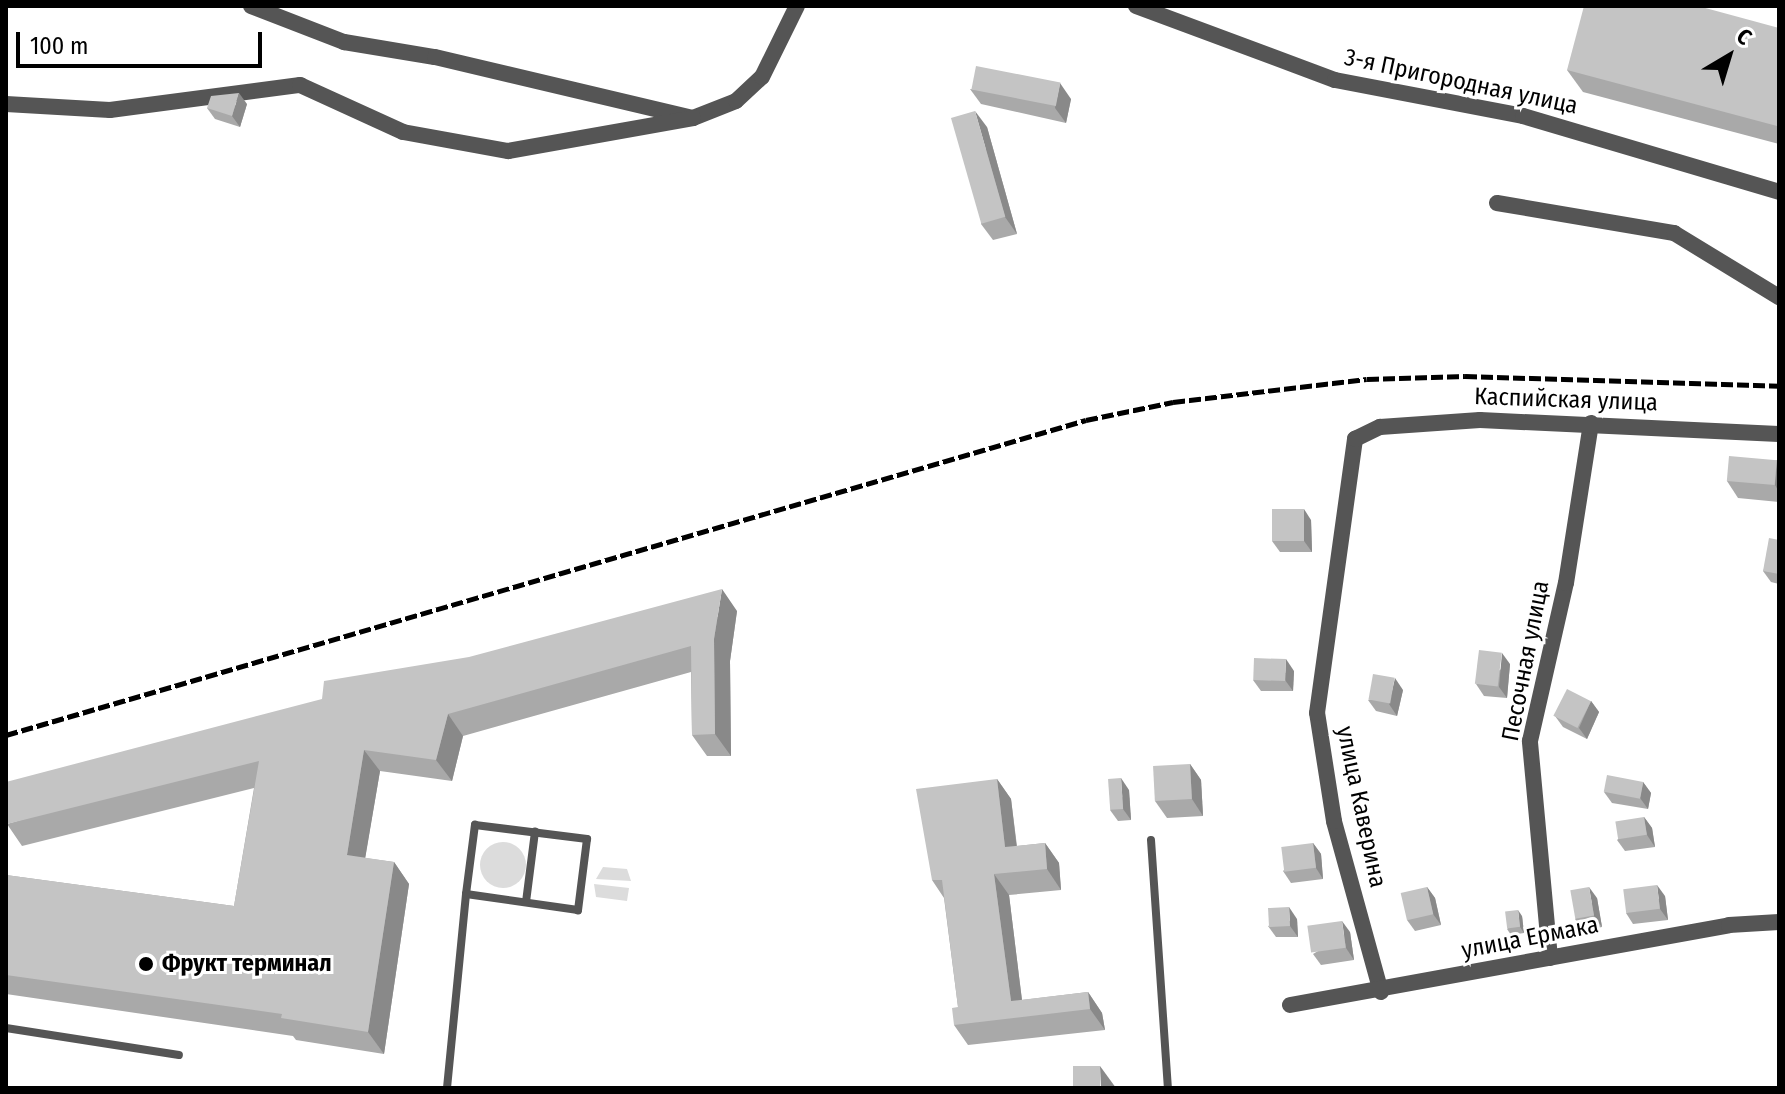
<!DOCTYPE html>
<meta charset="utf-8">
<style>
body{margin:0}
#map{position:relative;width:1785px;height:1094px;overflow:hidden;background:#fff;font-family:"Fira Sans Condensed",sans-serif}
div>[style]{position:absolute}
.green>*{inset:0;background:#dcdcdc}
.round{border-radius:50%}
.lane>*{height:8px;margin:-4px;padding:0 4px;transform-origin:4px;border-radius:4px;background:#555}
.street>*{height:16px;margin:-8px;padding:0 8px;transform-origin:8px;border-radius:8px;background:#555}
.rail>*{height:5px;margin-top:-2.5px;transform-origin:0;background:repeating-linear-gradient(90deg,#000 0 12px,transparent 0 16px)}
.wall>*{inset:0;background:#a9a9a9}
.shaded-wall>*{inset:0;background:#898989}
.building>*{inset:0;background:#c4c4c4;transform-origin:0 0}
.dots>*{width:22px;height:22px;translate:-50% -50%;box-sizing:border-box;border:4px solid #fff;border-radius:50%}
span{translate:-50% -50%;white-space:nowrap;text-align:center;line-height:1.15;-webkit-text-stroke:6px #fff;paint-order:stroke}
.street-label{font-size:24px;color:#000}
.poi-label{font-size:24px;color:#000;font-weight:700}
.left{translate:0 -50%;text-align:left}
.frame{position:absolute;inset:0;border:8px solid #000;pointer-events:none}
.north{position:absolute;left:1689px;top:16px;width:80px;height:80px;-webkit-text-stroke:6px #fff;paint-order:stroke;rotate:38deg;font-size:22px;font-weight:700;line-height:32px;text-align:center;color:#000}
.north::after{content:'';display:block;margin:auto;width:28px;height:36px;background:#000;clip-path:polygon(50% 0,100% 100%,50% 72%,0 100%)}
.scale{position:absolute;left:16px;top:32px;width:246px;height:36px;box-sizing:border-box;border:4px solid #000;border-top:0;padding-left:10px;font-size:24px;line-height:28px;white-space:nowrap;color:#000;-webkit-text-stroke:6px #fff;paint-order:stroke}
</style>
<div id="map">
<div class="green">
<i class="round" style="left:480px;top:842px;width:46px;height:46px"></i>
<i style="clip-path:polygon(603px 867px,627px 869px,631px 881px,596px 879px)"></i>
<i style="clip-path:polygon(594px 884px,629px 888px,627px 901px,596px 897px)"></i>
</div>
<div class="lane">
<i style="left:1151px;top:840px;width:249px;rotate:86.1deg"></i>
<i style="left:526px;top:902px;width:71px;rotate:-82.7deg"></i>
<i style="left:6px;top:1028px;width:175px;rotate:8.9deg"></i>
<i style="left:447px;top:1088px;width:195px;rotate:-84.4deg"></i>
<i style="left:466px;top:894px;width:70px;rotate:-82.6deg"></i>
<i style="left:475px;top:825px;width:113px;rotate:7.1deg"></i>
<i style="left:587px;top:839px;width:72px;rotate:97.2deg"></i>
<i style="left:578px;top:910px;width:113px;rotate:-171.9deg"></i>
</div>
<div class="street">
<i style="left:251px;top:6px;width:100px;rotate:21.2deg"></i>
<i style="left:344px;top:42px;width:92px;rotate:9.4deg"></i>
<i style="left:435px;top:57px;width:265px;rotate:13.3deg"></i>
<i style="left:693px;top:118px;width:46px;rotate:-21.6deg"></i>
<i style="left:736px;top:101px;width:35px;rotate:-43deg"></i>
<i style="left:762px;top:77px;width:79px;rotate:-63.8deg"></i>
<i style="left:1136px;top:6px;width:212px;rotate:20.4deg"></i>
<i style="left:1335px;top:80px;width:191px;rotate:10.8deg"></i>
<i style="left:1523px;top:116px;width:267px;rotate:16.5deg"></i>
<i style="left:6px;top:104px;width:104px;rotate:3.3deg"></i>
<i style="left:110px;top:110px;width:192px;rotate:-7.5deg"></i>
<i style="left:300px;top:85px;width:113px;rotate:24.5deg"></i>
<i style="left:403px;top:132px;width:107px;rotate:10.3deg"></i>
<i style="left:508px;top:151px;width:188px;rotate:-10.1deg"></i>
<i style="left:1497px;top:203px;width:180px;rotate:9.6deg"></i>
<i style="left:1674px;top:233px;width:123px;rotate:31.4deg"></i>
<i style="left:1550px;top:958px;width:218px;rotate:-95.3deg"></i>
<i style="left:1530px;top:741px;width:162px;rotate:-77.2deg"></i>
<i style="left:1566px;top:583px;width:162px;rotate:-81.1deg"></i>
<i style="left:1381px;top:992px;width:177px;rotate:-105.4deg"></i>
<i style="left:1334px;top:821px;width:109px;rotate:-98.9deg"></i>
<i style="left:1317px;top:713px;width:277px;rotate:-82.1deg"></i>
<i style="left:1355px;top:439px;width:28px;rotate:-26deg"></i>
<i style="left:1380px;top:427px;width:100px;rotate:-4deg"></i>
<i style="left:1480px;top:420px;width:299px;rotate:2.7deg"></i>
<i style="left:1290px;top:1005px;width:446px;rotate:-10.3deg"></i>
<i style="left:1729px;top:925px;width:50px;rotate:-3.4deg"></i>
</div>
<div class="rail">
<i style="left:6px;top:735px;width:1125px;rotate:-16.26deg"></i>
<i style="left:1086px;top:420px;width:89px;rotate:-11.7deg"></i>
<i style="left:1173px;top:402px;width:195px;rotate:-6.8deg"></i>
<i style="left:1367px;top:379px;width:98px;rotate:-1.8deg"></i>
<i style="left:1465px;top:376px;width:314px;rotate:1.8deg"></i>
</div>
<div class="wall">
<i style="clip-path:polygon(1779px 28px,1779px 144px,1583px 92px,1567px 70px)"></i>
<i style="clip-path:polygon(970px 89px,1071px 99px,1066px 123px,981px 104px)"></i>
<i style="clip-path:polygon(247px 104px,240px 127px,215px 119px,207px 108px)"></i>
<i style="clip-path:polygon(987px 127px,1017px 234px,993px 240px,981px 224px)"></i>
<i style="clip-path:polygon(1777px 460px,1779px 463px,1779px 502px,1738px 498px,1727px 481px)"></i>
<i style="clip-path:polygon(1311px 520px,1312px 552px,1280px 552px,1272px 541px)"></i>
<i style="clip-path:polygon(1779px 540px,1779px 584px,1771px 582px,1763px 571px)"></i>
<i style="clip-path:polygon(737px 611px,730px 661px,731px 756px,707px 756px,692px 735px,691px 672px,463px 736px,452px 781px,380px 771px,365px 858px,394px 862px,409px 884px,384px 1054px,296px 1040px,293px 1036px,6px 994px,6px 875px,234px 906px,254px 788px,22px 846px,7px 824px)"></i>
<i style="clip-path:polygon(1510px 664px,1507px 698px,1484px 696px,1476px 684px)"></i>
<i style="clip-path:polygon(1294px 671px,1293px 691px,1261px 691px,1253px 680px)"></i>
<i style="clip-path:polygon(1403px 690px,1397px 716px,1376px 711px,1368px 700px)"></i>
<i style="clip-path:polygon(1591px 701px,1599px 712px,1587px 739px,1563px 727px,1555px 716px)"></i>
<i style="clip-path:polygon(1190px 764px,1201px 780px,1203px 816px,1167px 818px,1155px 801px)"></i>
<i style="clip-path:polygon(997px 779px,1011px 799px,1017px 846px,1045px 843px,1059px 863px,1061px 890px,1009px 895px,1022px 1000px,1088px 992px,1102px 1013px,1105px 1030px,968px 1045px,954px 1025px,958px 1007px,944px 898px,932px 880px)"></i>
<i style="clip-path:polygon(1643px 782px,1651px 793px,1648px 809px,1612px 803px,1604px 792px)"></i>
<i style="clip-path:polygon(1129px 790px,1131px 820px,1118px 821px,1110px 810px)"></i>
<i style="clip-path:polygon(1644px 817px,1652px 828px,1655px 847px,1625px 851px,1617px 840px)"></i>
<i style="clip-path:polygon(1313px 843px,1321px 854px,1323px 879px,1291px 883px,1283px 871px)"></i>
<i style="clip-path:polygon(1427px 887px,1435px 898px,1441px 925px,1415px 931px,1407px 920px)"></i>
<i style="clip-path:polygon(1665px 896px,1668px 920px,1633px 924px,1626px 913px)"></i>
<i style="clip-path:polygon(1597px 898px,1602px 927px,1583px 931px,1575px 919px)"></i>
<i style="clip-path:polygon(1522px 916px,1524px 933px,1511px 935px,1507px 929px)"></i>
<i style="clip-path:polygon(1297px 919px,1298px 937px,1276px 937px,1268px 926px)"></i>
<i style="clip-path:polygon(1350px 932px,1354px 960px,1321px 965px,1313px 954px)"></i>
</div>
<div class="shaded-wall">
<i style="clip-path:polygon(1060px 83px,1071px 99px,1066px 123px,1055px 108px)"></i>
<i style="clip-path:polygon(239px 93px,247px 104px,240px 127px,232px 116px)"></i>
<i style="clip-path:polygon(975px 111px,987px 127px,1017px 234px,1005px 217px)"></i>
<i style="clip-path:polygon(1777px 460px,1779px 463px,1779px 492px,1775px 485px)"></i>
<i style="clip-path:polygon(1304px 509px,1311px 520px,1312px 552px,1304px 541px)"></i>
<i style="clip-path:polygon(722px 589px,737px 611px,730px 661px,731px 756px,715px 734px,714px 639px)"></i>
<i style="clip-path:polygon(1502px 653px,1510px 664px,1507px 698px,1499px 687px)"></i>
<i style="clip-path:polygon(1286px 659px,1294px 671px,1293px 691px,1285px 680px)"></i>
<i style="clip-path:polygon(1395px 678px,1403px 690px,1397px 716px,1389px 704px)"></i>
<i style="clip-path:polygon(1591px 701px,1599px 712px,1587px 739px,1579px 728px)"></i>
<i style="clip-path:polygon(448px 714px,463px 736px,452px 781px,436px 760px)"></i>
<i style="clip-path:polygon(364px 750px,380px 771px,362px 877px,347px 855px)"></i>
<i style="clip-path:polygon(1190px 764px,1201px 780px,1203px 816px,1192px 799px)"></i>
<i style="clip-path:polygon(1121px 778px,1129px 790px,1131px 820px,1123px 809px)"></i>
<i style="clip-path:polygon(997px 779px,1011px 799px,1019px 867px,1005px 847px)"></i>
<i style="clip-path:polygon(1643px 782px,1651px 793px,1648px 809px,1640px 798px)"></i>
<i style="clip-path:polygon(1644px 817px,1652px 828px,1655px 847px,1647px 835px)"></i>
<i style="clip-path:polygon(1045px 843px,1059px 863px,1061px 890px,1047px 869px)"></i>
<i style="clip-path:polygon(1313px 843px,1321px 854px,1323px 879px,1316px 868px)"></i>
<i style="clip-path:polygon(394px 862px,409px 884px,384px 1054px,368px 1032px)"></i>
<i style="clip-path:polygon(994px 874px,1009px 895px,1024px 1017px,1011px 1001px)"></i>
<i style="clip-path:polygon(1657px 885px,1665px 896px,1668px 920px,1660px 909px)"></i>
<i style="clip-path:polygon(1427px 887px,1435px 898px,1441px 925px,1433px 914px)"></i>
<i style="clip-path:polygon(1589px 887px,1597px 898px,1602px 927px,1594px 916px)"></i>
<i style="clip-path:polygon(1289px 907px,1297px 919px,1298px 937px,1290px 926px)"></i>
<i style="clip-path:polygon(1518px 910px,1522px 916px,1524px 933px,1520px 927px)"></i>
<i style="clip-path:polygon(1342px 921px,1350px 932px,1354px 960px,1346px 948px)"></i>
<i style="clip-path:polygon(1088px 992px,1102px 1013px,1105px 1030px,1090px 1009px)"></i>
<i style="clip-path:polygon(1100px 1066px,1116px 1088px,1101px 1088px)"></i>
</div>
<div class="building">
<i style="clip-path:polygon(1584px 6px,1698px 6px,1779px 28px,1779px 116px,1777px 126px,1567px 70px)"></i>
<i style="left:976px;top:66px;width:86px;height:24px;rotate:11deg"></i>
<i style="clip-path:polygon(239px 93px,232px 116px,207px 108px,211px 96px)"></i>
<i style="left:975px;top:111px;width:110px;height:25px;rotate:74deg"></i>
<i style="left:1729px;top:456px;width:48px;height:25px;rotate:5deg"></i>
<i style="left:1304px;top:509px;width:32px;height:32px;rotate:90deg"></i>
<i style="clip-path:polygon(1769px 538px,1779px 540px,1779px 574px,1763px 571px)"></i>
<i style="clip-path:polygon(722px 589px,714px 639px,715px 734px,692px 735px,691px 646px,448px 714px,436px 760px,364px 750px,347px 855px,394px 862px,368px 1032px,281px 1018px,282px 1014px,6px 975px,6px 875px,234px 906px,259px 761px,7px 824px,6px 782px,322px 699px,324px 681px,469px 657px)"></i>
<i style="left:1479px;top:650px;width:23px;height:34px;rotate:7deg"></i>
<i style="left:1254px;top:658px;width:32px;height:22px;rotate:2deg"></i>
<i style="left:1373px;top:674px;width:22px;height:26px;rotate:10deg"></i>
<i style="left:1567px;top:689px;width:27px;height:30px;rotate:27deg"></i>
<i style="left:1190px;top:764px;width:35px;height:37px;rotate:87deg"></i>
<i style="left:1607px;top:775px;width:37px;height:17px;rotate:11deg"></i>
<i style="left:1121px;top:778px;width:31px;height:13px;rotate:86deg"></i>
<i style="clip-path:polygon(997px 779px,1005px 847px,1045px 843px,1047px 869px,994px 874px,1011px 1001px,1088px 992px,1090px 1009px,954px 1025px,952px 1008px,958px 1007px,942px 880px,932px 880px,916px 789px)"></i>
<i style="left:1644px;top:817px;width:18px;height:29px;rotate:81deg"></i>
<i style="left:1313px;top:843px;width:25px;height:32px;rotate:83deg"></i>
<i style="left:1657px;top:885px;width:24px;height:34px;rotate:83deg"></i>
<i style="left:1427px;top:887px;width:28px;height:27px;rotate:77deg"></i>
<i style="left:1589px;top:887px;width:29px;height:19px;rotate:80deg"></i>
<i style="left:1289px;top:907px;width:19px;height:21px;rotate:87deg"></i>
<i style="left:1518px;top:910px;width:17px;height:13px;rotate:83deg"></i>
<i style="left:1342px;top:921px;width:27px;height:35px;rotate:82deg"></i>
<i style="left:1073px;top:1066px;width:27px;height:22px"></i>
</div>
<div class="dots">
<i style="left:146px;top:964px;background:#000"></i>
</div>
<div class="street-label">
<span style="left:1461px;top:82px;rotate:12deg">3-я Пригородная улица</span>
<span style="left:1566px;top:400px;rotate:2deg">Каспийская улица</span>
<span style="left:1526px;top:661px;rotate:-79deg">Песочная улица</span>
<span style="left:1361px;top:807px;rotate:78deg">улица Каверина</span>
<span style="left:1530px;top:938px;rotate:-11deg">улица Ермака</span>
</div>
<div class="poi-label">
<span class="left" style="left:162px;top:964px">Фрукт терминал</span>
</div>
<div class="frame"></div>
<div class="north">С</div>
<div class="scale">100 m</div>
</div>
